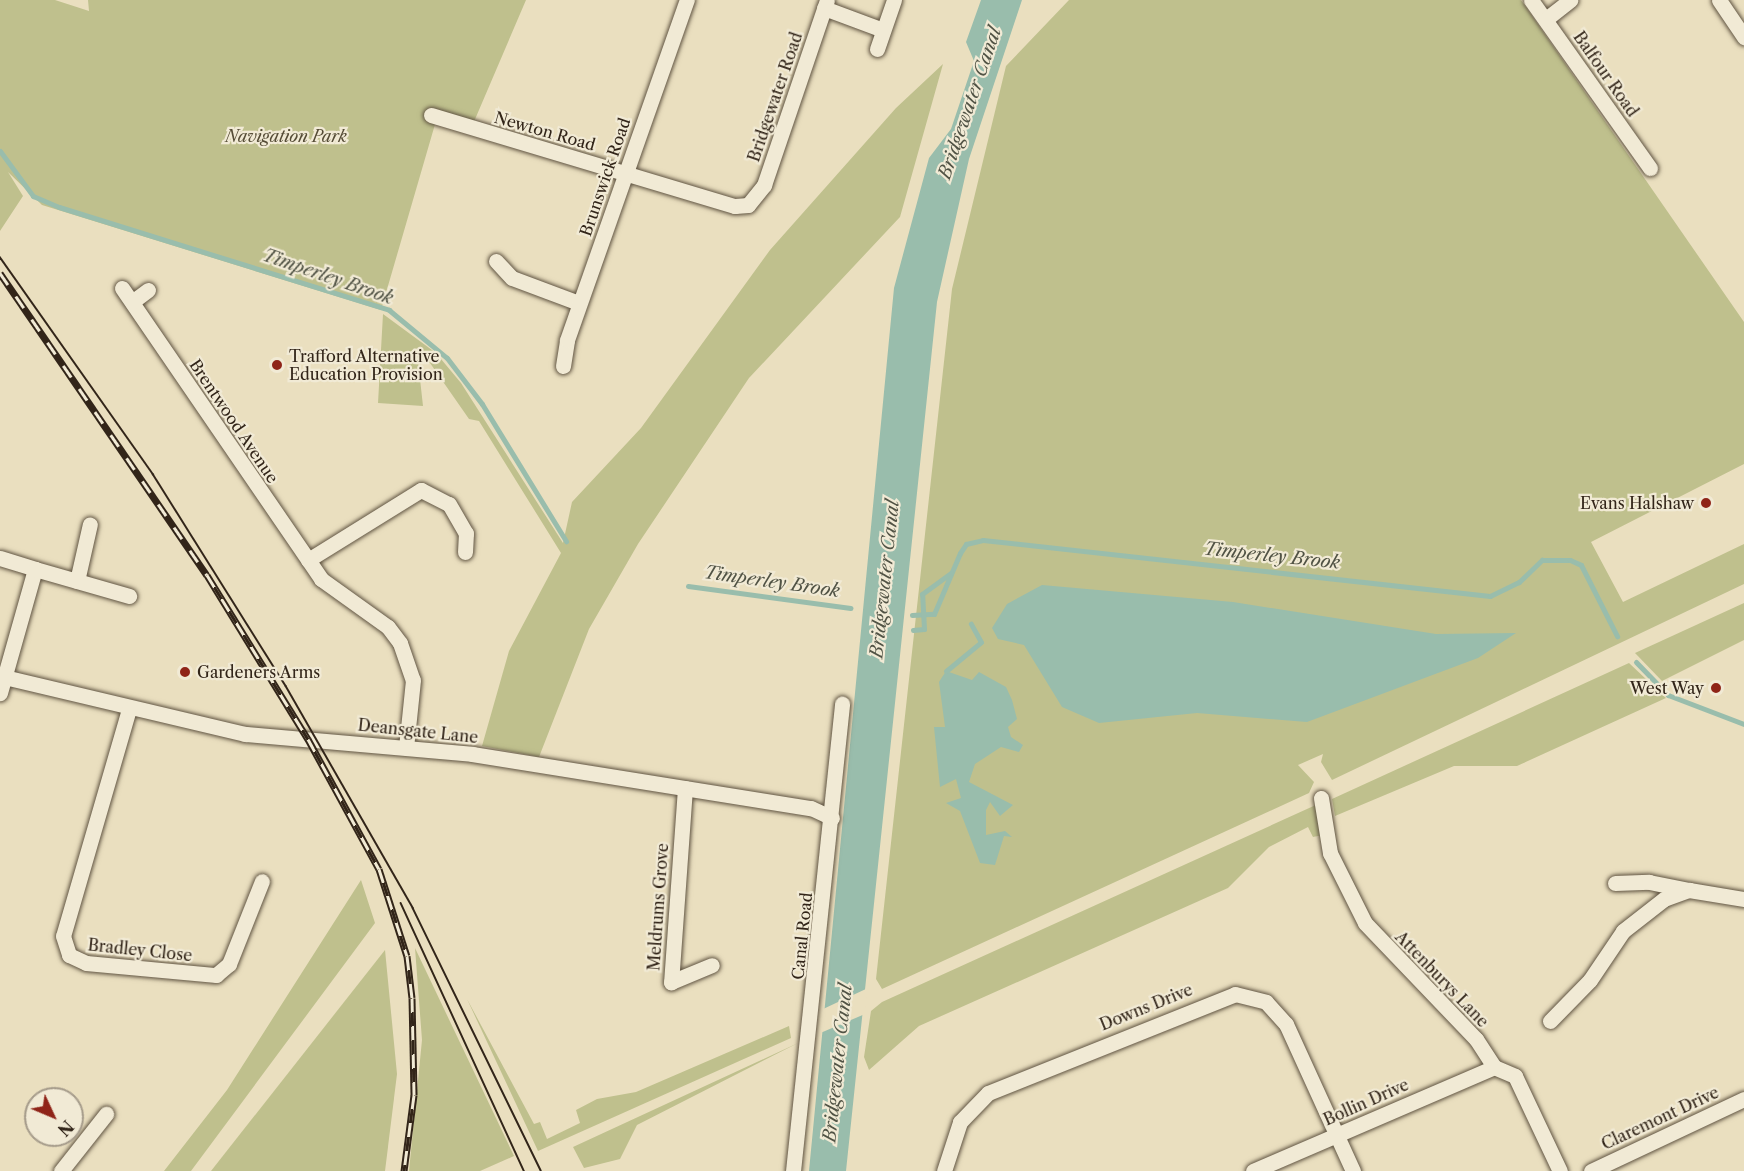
<!DOCTYPE html>
<style>
body{margin:0}
#map{position:relative;width:1744px;height:1171px;overflow:hidden;background:#eadfbf;font-family:"Libre Caslon Text",serif}
div>[style]{position:absolute}
.green>*{inset:0;background:#bfc08d}
.water>*{inset:0;background:#99bdac}
.pier>*{inset:0;background:#eadfbf}
.stream>*{height:5px;margin:-2.5px;padding:0 2.5px;transform-origin:2.5px;border-radius:2.5px;background:#99bdac}
.roads{filter:drop-shadow(0 0 2px #605442) drop-shadow(0 0 2px #605442)}
.minor>*{height:15px;margin:-7.5px;padding:0 7.5px;transform-origin:7.5px;border-radius:7.5px;background:#f1ead5}
.tram>*{height:1.5px;margin:-0.75px;padding:0 0.75px;transform-origin:0.75px;border-radius:0.75px;background:#322519}
.rail>*{height:7px;margin-top:-3.5px;transform-origin:0;background:repeating-linear-gradient(90deg,#f1ead5 0 14px,#322519 0 28px);box-sizing:border-box;border-block:2px solid #322519}
.dots>*{width:16px;height:16px;translate:-50% -50%;box-sizing:border-box;border:3px solid #f1ead5;border-radius:50%}
span{translate:-50% -50%;white-space:nowrap;text-align:center;line-height:1.15;-webkit-text-stroke:4.5px #f1ead5;paint-order:stroke}
.street-label{font-size:16px;color:#322519}
.park-label{font-size:16px;color:#554c36;font-style:italic}
.poi-label{font-size:16px;color:#322519}
.left{translate:0 -50%;text-align:left}
.right{translate:-100% -50%;text-align:right}
.water-label{font-size:18px;color:#515345;font-style:italic}
.north{position:absolute;left:24px;top:1087px;width:60px;height:60px;box-sizing:border-box;background:#f1ead5;border:2px solid #a59b8a;border-radius:50%;rotate:134deg;font-size:16px;font-weight:700;line-height:24px;text-align:center;color:#322519}
.north::after{content:'';display:block;margin:auto;width:21px;height:27px;background:#8f2418;clip-path:polygon(50% 0,100% 100%,50% 72%,0 100%)}
</style>
<div id="map">
<div class="green">
<i style="clip-path:polygon(0 0,55px 0,89px 11px,88px 0,526px 0,473px 124px,438px 114px,381px 310px,42px 205px,8px 172px,23px 196px,0 231px)"></i>
<i style="clip-path:polygon(1069px 0,1521px 0,1744px 322px,1744px 464px,1591px 542px,1623px 602px,1744px 544px,1744px 584px,1332px 780px,1321px 762px,1323px 754px,1298px 765px,1314px 782px,1309px 793px,882px 989px,876px 979px,952px 289px,1006px 66px)"></i>
<i style="clip-path:polygon(943px 64px,900px 217px,749px 378px,638px 544px,589px 629px,539px 757px,482px 746px,509px 651px,561px 553px,479px 421px,469px 419px,430px 363px,418px 361px,423px 406px,378px 403px,383px 314px,436px 353px,461px 383px,563px 543px,572px 502px,641px 428px,770px 250px,896px 108px)"></i>
<i style="clip-path:polygon(1744px 603px,1744px 640px,1662px 681px,1635px 653px)"></i>
<i style="clip-path:polygon(1629px 663px,1666px 698px,1517px 766px,1454px 766px,1335px 816px,1332px 799px)"></i>
<i style="clip-path:polygon(1318px 804px,1323px 835px,1313px 837px,1308px 827px,1269px 847px,1228px 888px,919px 1026px,869px 1070px,864px 1057px,871px 1011px,882px 1002px)"></i>
<i style="clip-path:polygon(361px 880px,375px 923px,191px 1171px,164px 1171px,227px 1090px)"></i>
<i style="clip-path:polygon(415px 948px,514px 1156px,480px 1171px,409px 1171px,422px 1040px)"></i>
<i style="clip-path:polygon(385px 950px,397px 1074px,385px 1171px,211px 1171px)"></i>
<i style="clip-path:polygon(467px 999px,534px 1124px,540px 1122px,547px 1139px,580px 1123px,576px 1110px,597px 1099px,636px 1092px,789px 1026px,791px 1038px,538px 1151px)"></i>
<i style="clip-path:polygon(798px 1043px,637px 1125px,620px 1159px,584px 1168px,573px 1147px)"></i>
</div>
<div class="water">
<i style="clip-path:polygon(981px 0,1022px 0,969px 159px,937px 302px,846px 1171px,809px 1171px,894px 288px,929px 158px,951px 129px,974px 61px,966px 42px)"></i>
<i style="clip-path:polygon(1042px 585px,1233px 602px,1436px 634px,1516px 633px,1478px 658px,1307px 722px,1197px 713px,1099px 723px,1062px 707px,1024px 645px,998px 639px,992px 628px,1007px 604px)"></i>
<i style="clip-path:polygon(946px 671px,972px 680px,979px 672px,1006px 687px,1012px 700px,1017px 719px,1008px 727px,1011px 737px,1023px 745px,1019px 752px,1001px 747px,975px 764px,969px 782px,1013px 805px,1000px 816px,990px 802px,986px 810px,986px 835px,1005px 831px,1012px 837px,1004px 836px,995px 865px,980px 863px,960px 811px,946px 803px,961px 798px,956px 779px,940px 787px,934px 727px,945px 727px,939px 682px)"></i>
</div>
<div class="pier">
<i style="clip-path:polygon(868px 988px,865px 1014px,818px 1034px,821px 1010px)"></i>
</div>
<div class="stream">
<i style="left:0;top:151px;width:56px;rotate:53.7deg"></i>
<i style="left:33px;top:196px;width:28px;rotate:23deg"></i>
<i style="left:59px;top:207px;width:346px;rotate:17.3deg"></i>
<i style="left:389px;top:310px;width:75px;rotate:39.6deg"></i>
<i style="left:447px;top:358px;width:58px;rotate:52.7deg"></i>
<i style="left:482px;top:404px;width:161px;rotate:58.5deg"></i>
<i style="left:688px;top:586px;width:164px;rotate:7.7deg"></i>
<i style="left:912px;top:615px;width:22px;rotate:-3deg"></i>
<i style="left:934px;top:614px;width:66px;rotate:-66.9deg"></i>
<i style="left:960px;top:553px;width:11px;rotate:-56deg"></i>
<i style="left:966px;top:544px;width:17px;rotate:-13deg"></i>
<i style="left:983px;top:540px;width:510px;rotate:6.3deg"></i>
<i style="left:1490px;top:596px;width:32px;rotate:-26deg"></i>
<i style="left:1519px;top:582px;width:32px;rotate:-44deg"></i>
<i style="left:1542px;top:560px;width:28px"></i>
<i style="left:1570px;top:560px;width:12px;rotate:24deg"></i>
<i style="left:1581px;top:565px;width:80px;rotate:63.1deg"></i>
<i style="left:913px;top:630px;width:11px;rotate:-5deg"></i>
<i style="left:924px;top:629px;width:35px;rotate:-93deg"></i>
<i style="left:922px;top:594px;width:36px;rotate:-36deg"></i>
<i style="left:1636px;top:662px;width:46px;rotate:45.9deg"></i>
<i style="left:1668px;top:695px;width:81px;rotate:20.9deg"></i>
<i style="left:946px;top:671px;width:45px;rotate:-39.6deg"></i>
<i style="left:981px;top:642px;width:21px;rotate:-119deg"></i>
</div>
<div class="roads">
<div class="minor">
<i style="left:1531px;top:0;width:206px;rotate:54.7deg"></i>
<i style="left:1719px;top:0;width:45px;rotate:56deg"></i>
<i style="left:824px;top:8px;width:63px;rotate:20.4deg"></i>
<i style="left:1546px;top:19px;width:31px;rotate:-38deg"></i>
<i style="left:877px;top:49px;width:52px;rotate:-70.9deg"></i>
<i style="left:431px;top:115px;width:317px;rotate:16.7deg"></i>
<i style="left:735px;top:206px;width:13px;rotate:-4deg"></i>
<i style="left:748px;top:205px;width:26px;rotate:-51deg"></i>
<i style="left:764px;top:185px;width:195px;rotate:-71.2deg"></i>
<i style="left:496px;top:261px;width:23px;rotate:47deg"></i>
<i style="left:512px;top:278px;width:72px;rotate:20.5deg"></i>
<i style="left:122px;top:288px;width:353px;rotate:55.6deg"></i>
<i style="left:321px;top:579px;width:82px;rotate:35.6deg"></i>
<i style="left:388px;top:627px;width:20px;rotate:53deg"></i>
<i style="left:400px;top:643px;width:39px;rotate:71deg"></i>
<i style="left:413px;top:680px;width:68px;rotate:95.9deg"></i>
<i style="left:132px;top:302px;width:20px;rotate:-37deg"></i>
<i style="left:563px;top:366px;width:26px;rotate:-81deg"></i>
<i style="left:567px;top:340px;width:361px;rotate:-70.6deg"></i>
<i style="left:0;top:558px;width:37px;rotate:17deg"></i>
<i style="left:35px;top:569px;width:129px;rotate:105.8deg"></i>
<i style="left:308px;top:560px;width:133px;rotate:-31.8deg"></i>
<i style="left:421px;top:490px;width:31px;rotate:27deg"></i>
<i style="left:449px;top:504px;width:34px;rotate:60deg"></i>
<i style="left:466px;top:533px;width:19px;rotate:93deg"></i>
<i style="left:35px;top:569px;width:98px;rotate:16deg"></i>
<i style="left:77px;top:581px;width:58px;rotate:-77.2deg"></i>
<i style="left:0;top:676px;width:252px;rotate:13.3deg"></i>
<i style="left:245px;top:734px;width:228px;rotate:5deg"></i>
<i style="left:472px;top:754px;width:343px;rotate:9.1deg"></i>
<i style="left:811px;top:808px;width:23px;rotate:25deg"></i>
<i style="left:129px;top:709px;width:236px;rotate:106.2deg"></i>
<i style="left:63px;top:936px;width:20px;rotate:72deg"></i>
<i style="left:69px;top:955px;width:19px;rotate:25deg"></i>
<i style="left:86px;top:963px;width:131px;rotate:5.3deg"></i>
<i style="left:216px;top:975px;width:17px;rotate:-40deg"></i>
<i style="left:229px;top:964px;width:89px;rotate:-68.3deg"></i>
<i style="left:685px;top:788px;width:195px;rotate:94.1deg"></i>
<i style="left:671px;top:982px;width:44px;rotate:-22.5deg"></i>
<i style="left:1321px;top:798px;width:56px;rotate:80.7deg"></i>
<i style="left:1330px;top:853px;width:78px;rotate:63.4deg"></i>
<i style="left:1365px;top:923px;width:161px;rotate:46.3deg"></i>
<i style="left:1476px;top:1039px;width:33px;rotate:57deg"></i>
<i style="left:1615px;top:883px;width:34px;rotate:-2deg"></i>
<i style="left:1649px;top:882px;width:41px;rotate:11.3deg"></i>
<i style="left:1550px;top:1021px;width:57px;rotate:-45.7deg"></i>
<i style="left:1590px;top:980px;width:59px;rotate:-56deg"></i>
<i style="left:1623px;top:931px;width:52px;rotate:-38deg"></i>
<i style="left:1664px;top:899px;width:27px;rotate:-20deg"></i>
<i style="left:1689px;top:890px;width:56px;rotate:9.3deg"></i>
<i style="left:1494px;top:1067px;width:23px;rotate:23deg"></i>
<i style="left:1515px;top:1076px;width:105px;rotate:64.7deg"></i>
<i style="left:61px;top:1171px;width:73px;rotate:-51.7deg"></i>
<i style="left:793px;top:1171px;width:470px;rotate:-84deg"></i>
<i style="left:944px;top:1171px;width:52px;rotate:-71.9deg"></i>
<i style="left:960px;top:1122px;width:40px;rotate:-46deg"></i>
<i style="left:988px;top:1093px;width:266px;rotate:-21.8deg"></i>
<i style="left:1235px;top:994px;width:32px;rotate:14deg"></i>
<i style="left:1266px;top:1002px;width:30px;rotate:48deg"></i>
<i style="left:1286px;top:1024px;width:162px;rotate:65.5deg"></i>
<i style="left:1253px;top:1171px;width:262px;rotate:-23.3deg"></i>
<i style="left:1591px;top:1171px;width:169px;rotate:-25.2deg"></i>
</div>
</div>
<div class="tram">
<i style="left:0;top:257px;width:266px;rotate:54.8deg"></i>
<i style="left:153px;top:474px;width:250px;rotate:57.9deg"></i>
<i style="left:286px;top:686px;width:256px;rotate:60.2deg"></i>
<i style="left:413px;top:908px;width:292px;rotate:64deg"></i>
<i style="left:401px;top:903px;width:295px;rotate:65.3deg"></i>
</div>
<div class="rail">
<i style="left:0;top:273px;width:366px;rotate:55.6deg"></i>
<i style="left:207px;top:575px;width:193px;rotate:58.4deg"></i>
<i style="left:308px;top:739px;width:148px;rotate:61.4deg"></i>
<i style="left:379px;top:869px;width:91px;rotate:72.2deg"></i>
<i style="left:407px;top:956px;width:42px;rotate:83.2deg"></i>
<i style="left:412px;top:998px;width:97px;rotate:88.8deg"></i>
<i style="left:414px;top:1095px;width:77px;rotate:97.5deg"></i>
</div>
<div class="dots">
<i style="left:277px;top:365px;background:#8f2418"></i>
<i style="left:1706px;top:503px;background:#8f2418"></i>
<i style="left:185px;top:672px;background:#8f2418"></i>
<i style="left:1716px;top:688px;background:#8f2418"></i>
</div>
<div class="street-label">
<span style="left:1606px;top:74px;rotate:55deg">Balfour Road</span>
<span style="left:775px;top:97px;rotate:-71deg">Bridgewater Road</span>
<span style="left:545px;top:131px;rotate:16deg">Newton Road</span>
<span style="left:605px;top:177px;rotate:-71deg">Brunswick Road</span>
<span style="left:234px;top:421px;rotate:56deg">Brentwood Avenue</span>
<span style="left:418px;top:731px;rotate:6deg">Deansgate Lane</span>
<span style="left:658px;top:907px;rotate:-86deg">Meldrums Grove</span>
<span style="left:802px;top:936px;rotate:-84deg">Canal Road</span>
<span style="left:140px;top:950px;rotate:6deg">Bradley Close</span>
<span style="left:1442px;top:979px;rotate:46deg">Attenburys Lane</span>
<span style="left:1146px;top:1007px;rotate:-22deg">Downs Drive</span>
<span style="left:1366px;top:1102px;rotate:-24deg">Bollin Drive</span>
<span style="left:1660px;top:1118px;rotate:-25deg">Claremont Drive</span>
</div>
<div class="park-label">
<span style="left:286px;top:136px">Navigation Park</span>
</div>
<div class="poi-label">
<span class="left" style="left:289px;top:365px">Trafford Alternative<br>Education Provision</span>
<span class="right" style="left:1694px;top:503px">Evans Halshaw</span>
<span class="left" style="left:197px;top:672px">Gardeners Arms</span>
<span class="right" style="left:1704px;top:688px">West Way</span>
</div>
<div class="water-label">
<span style="left:970px;top:103px;rotate:-71deg">Bridgewater Canal</span>
<span style="left:328px;top:277px;rotate:19deg">Timperley Brook</span>
<span style="left:1272px;top:556px;rotate:6deg">Timperley Brook</span>
<span style="left:885px;top:579px;rotate:-84deg">Bridgewater Canal</span>
<span style="left:772px;top:582px;rotate:8deg">Timperley Brook</span>
<span style="left:838px;top:1063px;rotate:-84deg">Bridgewater Canal</span>
</div>
<div class="north">N</div>
</div>
